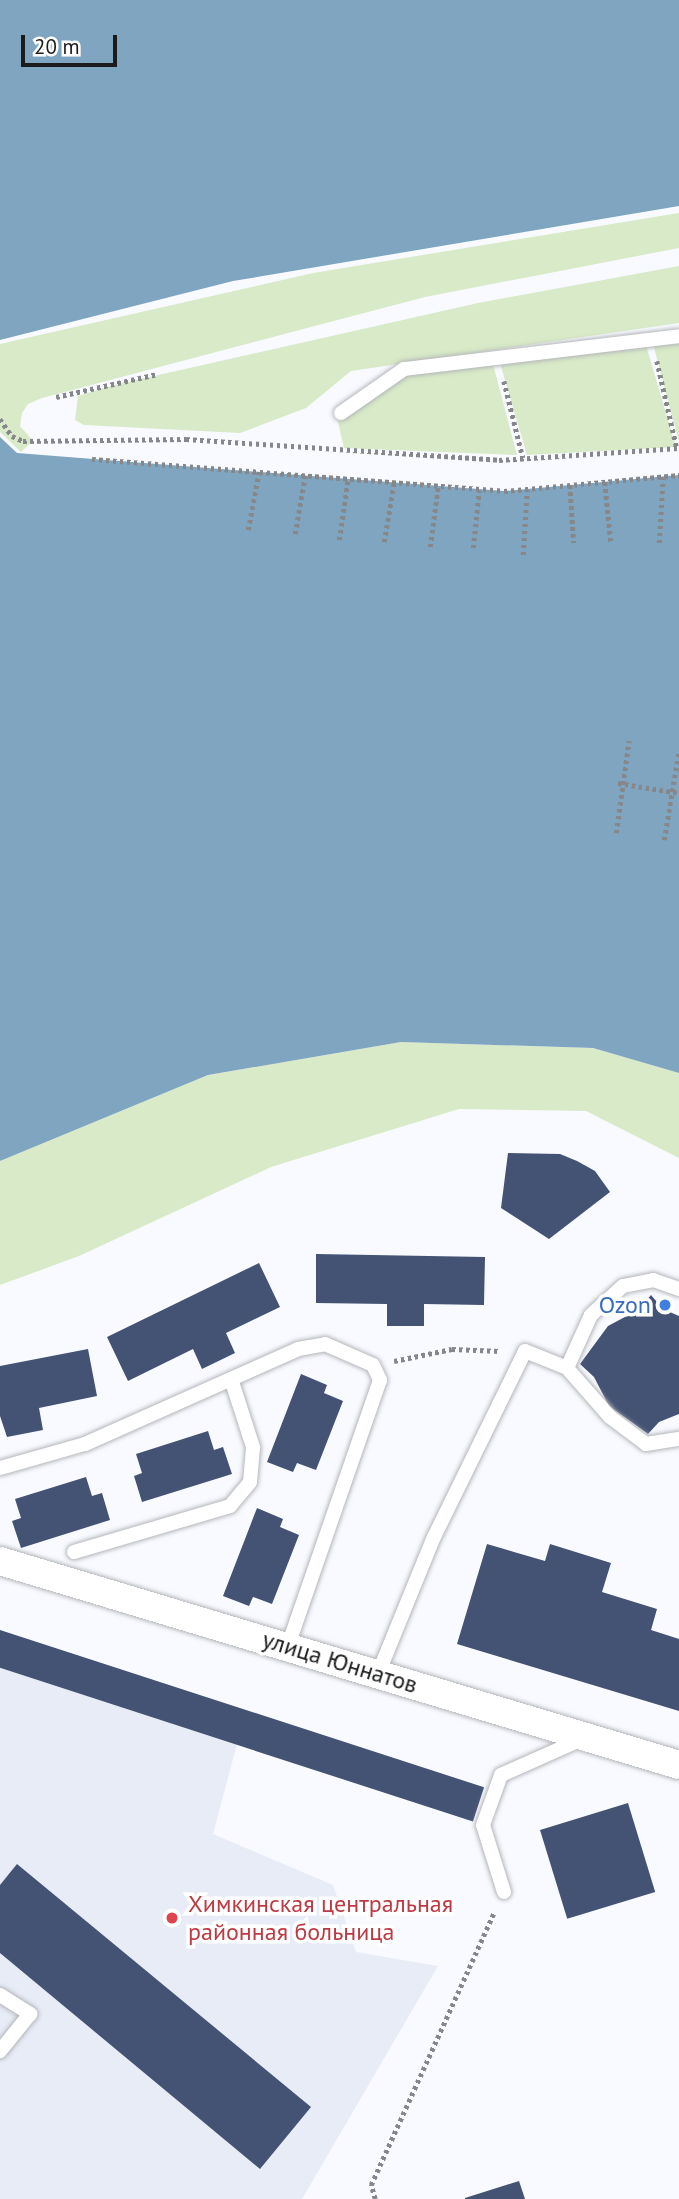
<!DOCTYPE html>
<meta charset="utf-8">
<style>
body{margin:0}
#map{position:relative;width:679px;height:2199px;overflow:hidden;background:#f8faff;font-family:"PT Sans",sans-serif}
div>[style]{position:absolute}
.built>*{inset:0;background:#e7ecf7}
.green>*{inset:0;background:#d8eac7}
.water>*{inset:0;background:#80a5c0}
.building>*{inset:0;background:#445373;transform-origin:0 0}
.path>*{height:4.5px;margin-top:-2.25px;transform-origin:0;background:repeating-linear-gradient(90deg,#86878a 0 3.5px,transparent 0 7px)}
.roads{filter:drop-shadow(0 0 2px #b4b6ba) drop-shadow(0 0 2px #b4b6ba)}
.lane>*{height:14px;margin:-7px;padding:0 7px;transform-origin:7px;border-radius:7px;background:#fff}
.street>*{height:28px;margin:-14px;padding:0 14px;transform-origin:14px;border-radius:14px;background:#fff}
.dots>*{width:19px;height:19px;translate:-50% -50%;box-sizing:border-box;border:4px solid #fff;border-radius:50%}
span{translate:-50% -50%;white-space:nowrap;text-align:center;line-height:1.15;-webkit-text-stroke:7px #fff;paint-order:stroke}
.shop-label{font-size:24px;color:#366cbe}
.right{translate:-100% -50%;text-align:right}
.street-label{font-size:24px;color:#1a1b1c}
.health-label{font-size:24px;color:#be3a42}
.left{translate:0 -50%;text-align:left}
.scale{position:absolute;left:21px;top:35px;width:96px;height:32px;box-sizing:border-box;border:4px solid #1a1b1c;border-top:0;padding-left:9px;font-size:21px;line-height:24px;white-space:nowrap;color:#1a1b1c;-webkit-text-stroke:5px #fff;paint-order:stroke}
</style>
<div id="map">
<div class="built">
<i style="clip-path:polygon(0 1666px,237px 1744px,213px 1834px,333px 1885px,356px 1952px,438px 1966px,302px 2199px,0 2199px)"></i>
</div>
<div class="green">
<i style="clip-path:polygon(679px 213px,679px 248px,425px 297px,42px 398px,28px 404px,22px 413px,20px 426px,33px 441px,21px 452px,0 432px,0 344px,313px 273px)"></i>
<i style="clip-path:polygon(679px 266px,679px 323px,351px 371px,306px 408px,240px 433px,84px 425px,75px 420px,78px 396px,114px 385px,478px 303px)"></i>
<i style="clip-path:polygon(679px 341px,679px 442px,653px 344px)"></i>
<i style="clip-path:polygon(646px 345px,676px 447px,527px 455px,500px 363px)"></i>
<i style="clip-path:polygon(493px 364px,517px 455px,344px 448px,337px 418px,402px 374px)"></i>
<i style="clip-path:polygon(401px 1042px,593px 1048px,679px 1073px,679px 1158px,586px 1111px,459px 1109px,271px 1167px,79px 1256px,0 1285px,0 1161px,208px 1075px)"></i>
</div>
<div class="water">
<i style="clip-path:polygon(0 0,679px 0,679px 206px,233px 281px,0 340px)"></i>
<i style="clip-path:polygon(0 437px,17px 453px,504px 491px,679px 475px,679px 1073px,593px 1048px,401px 1042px,208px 1075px,0 1161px)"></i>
</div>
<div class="building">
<i style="clip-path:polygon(508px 1153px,560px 1154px,577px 1161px,595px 1171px,610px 1192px,549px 1239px,501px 1208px)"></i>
<i style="clip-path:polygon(316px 1254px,485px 1257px,484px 1305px,424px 1304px,424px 1326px,387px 1326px,387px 1304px,316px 1303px)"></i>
<i style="clip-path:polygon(259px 1263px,280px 1307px,226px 1333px,235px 1353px,202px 1369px,193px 1349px,128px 1381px,107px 1337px)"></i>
<i style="clip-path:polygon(651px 1295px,663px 1309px,679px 1316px,679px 1414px,659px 1422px,648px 1434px,609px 1406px,594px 1377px,580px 1364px,608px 1326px,638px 1310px)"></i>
<i style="clip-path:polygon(88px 1349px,97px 1396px,39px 1408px,43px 1430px,7px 1437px,0 1416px,0 1366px)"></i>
<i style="clip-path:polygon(301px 1374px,327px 1385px,324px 1393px,343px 1401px,316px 1470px,297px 1463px,293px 1472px,267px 1462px)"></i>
<i style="clip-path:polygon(208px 1431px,214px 1450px,223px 1447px,232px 1474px,142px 1502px,134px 1476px,142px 1473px,136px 1454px)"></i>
<i style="clip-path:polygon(86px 1477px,92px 1496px,102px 1493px,110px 1520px,21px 1548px,12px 1521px,21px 1518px,15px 1499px)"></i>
<i style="clip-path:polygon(257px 1508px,283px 1519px,280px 1527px,299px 1535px,272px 1604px,253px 1597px,249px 1606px,223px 1596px)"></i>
<i style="clip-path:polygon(487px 1544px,545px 1561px,550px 1544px,611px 1563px,602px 1592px,657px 1609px,651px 1630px,679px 1639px,679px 1711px,457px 1644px)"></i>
<i style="left:0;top:1630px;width:509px;height:36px;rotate:18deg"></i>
<i style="left:628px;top:1803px;width:93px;height:92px;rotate:73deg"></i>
<i style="clip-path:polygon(17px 1864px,311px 2107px,260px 2169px,0 1953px,0 1885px)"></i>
<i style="clip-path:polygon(519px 2181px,525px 2199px,465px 2199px,465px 2198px)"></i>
</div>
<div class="path">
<i style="left:657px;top:361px;width:89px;rotate:77.1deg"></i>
<i style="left:504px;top:381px;width:79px;rotate:76.1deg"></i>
<i style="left:56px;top:397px;width:104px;rotate:-12.8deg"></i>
<i style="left:0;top:419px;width:21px;rotate:55deg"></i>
<i style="left:12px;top:436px;width:12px;rotate:24deg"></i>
<i style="left:23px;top:441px;width:163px;rotate:-0.7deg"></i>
<i style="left:186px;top:439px;width:314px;rotate:3.8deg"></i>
<i style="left:499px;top:460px;width:180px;rotate:-3.8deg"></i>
<i style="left:92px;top:459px;width:413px;rotate:4.4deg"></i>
<i style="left:504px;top:491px;width:176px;rotate:-5.2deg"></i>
<i style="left:605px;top:482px;width:60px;rotate:84.3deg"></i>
<i style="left:570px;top:485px;width:58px;rotate:86.1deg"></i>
<i style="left:248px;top:530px;width:59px;rotate:-79.3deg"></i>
<i style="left:295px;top:534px;width:59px;rotate:-80.2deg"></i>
<i style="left:339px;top:540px;width:62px;rotate:-81.6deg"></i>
<i style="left:384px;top:542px;width:60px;rotate:-80.4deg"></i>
<i style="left:659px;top:543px;width:66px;rotate:-86.5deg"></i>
<i style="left:430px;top:547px;width:62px;rotate:-82.5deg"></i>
<i style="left:473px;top:548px;width:58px;rotate:-84.1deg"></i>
<i style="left:523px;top:555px;width:65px;rotate:-86.5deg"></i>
<i style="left:618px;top:783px;width:62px;rotate:9.3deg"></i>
<i style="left:616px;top:833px;width:93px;rotate:-82deg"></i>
<i style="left:664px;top:840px;width:91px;rotate:-80.5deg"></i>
<i style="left:394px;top:1361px;width:59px;rotate:-11.7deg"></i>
<i style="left:452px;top:1349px;width:48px;rotate:2.4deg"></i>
<i style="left:375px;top:2199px;width:15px;rotate:-106deg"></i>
<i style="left:371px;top:2185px;width:299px;rotate:-65.7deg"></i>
</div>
<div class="roads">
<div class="lane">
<i style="left:341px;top:413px;width:77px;rotate:-34.9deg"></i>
<i style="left:404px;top:369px;width:277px;rotate:-6.8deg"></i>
<i style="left:567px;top:1368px;width:58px;rotate:-65.6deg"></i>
<i style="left:591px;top:1315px;width:43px;rotate:-42.2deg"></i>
<i style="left:623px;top:1286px;width:31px;rotate:-11deg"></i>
<i style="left:653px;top:1280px;width:28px;rotate:19deg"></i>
<i style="left:0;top:1468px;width:88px;rotate:-15.8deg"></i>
<i style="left:85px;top:1444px;width:233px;rotate:-24deg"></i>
<i style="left:298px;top:1349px;width:27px;rotate:-10deg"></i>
<i style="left:325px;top:1344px;width:52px;rotate:23.6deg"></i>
<i style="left:373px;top:1365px;width:17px;rotate:65deg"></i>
<i style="left:380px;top:1380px;width:281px;rotate:109.1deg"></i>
<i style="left:74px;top:1552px;width:163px;rotate:-16.4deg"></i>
<i style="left:230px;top:1506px;width:31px;rotate:-50deg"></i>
<i style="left:250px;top:1482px;width:35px;rotate:-85deg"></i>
<i style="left:253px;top:1447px;width:71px;rotate:-107.9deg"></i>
<i style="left:378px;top:1674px;width:148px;rotate:-67.8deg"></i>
<i style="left:434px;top:1537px;width:207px;rotate:-63.9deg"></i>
<i style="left:525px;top:1351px;width:45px;rotate:22deg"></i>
<i style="left:567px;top:1368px;width:65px;rotate:48.7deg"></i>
<i style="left:610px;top:1417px;width:45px;rotate:36.9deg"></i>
<i style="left:646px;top:1444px;width:33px;rotate:-9deg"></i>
<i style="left:504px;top:1892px;width:70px;rotate:-107.4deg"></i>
<i style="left:483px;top:1825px;width:53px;rotate:-70.2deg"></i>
<i style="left:501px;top:1775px;width:89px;rotate:-24deg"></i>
<i style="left:0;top:1995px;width:36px;rotate:32deg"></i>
<i style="left:30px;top:2014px;width:48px;rotate:129deg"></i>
</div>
<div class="street">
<i style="left:0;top:1561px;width:709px;rotate:16.72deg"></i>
</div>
</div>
<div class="dots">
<i style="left:665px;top:1305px;background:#3f7fe0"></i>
<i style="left:172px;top:1918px;background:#e0444e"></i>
</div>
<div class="shop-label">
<span class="right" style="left:651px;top:1305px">Ozon</span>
</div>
<div class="street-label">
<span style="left:340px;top:1662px;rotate:17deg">улица Юннатов</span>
</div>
<div class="health-label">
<span class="left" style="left:188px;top:1918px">Химкинская центральная<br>районная больница</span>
</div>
<div class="scale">20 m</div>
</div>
